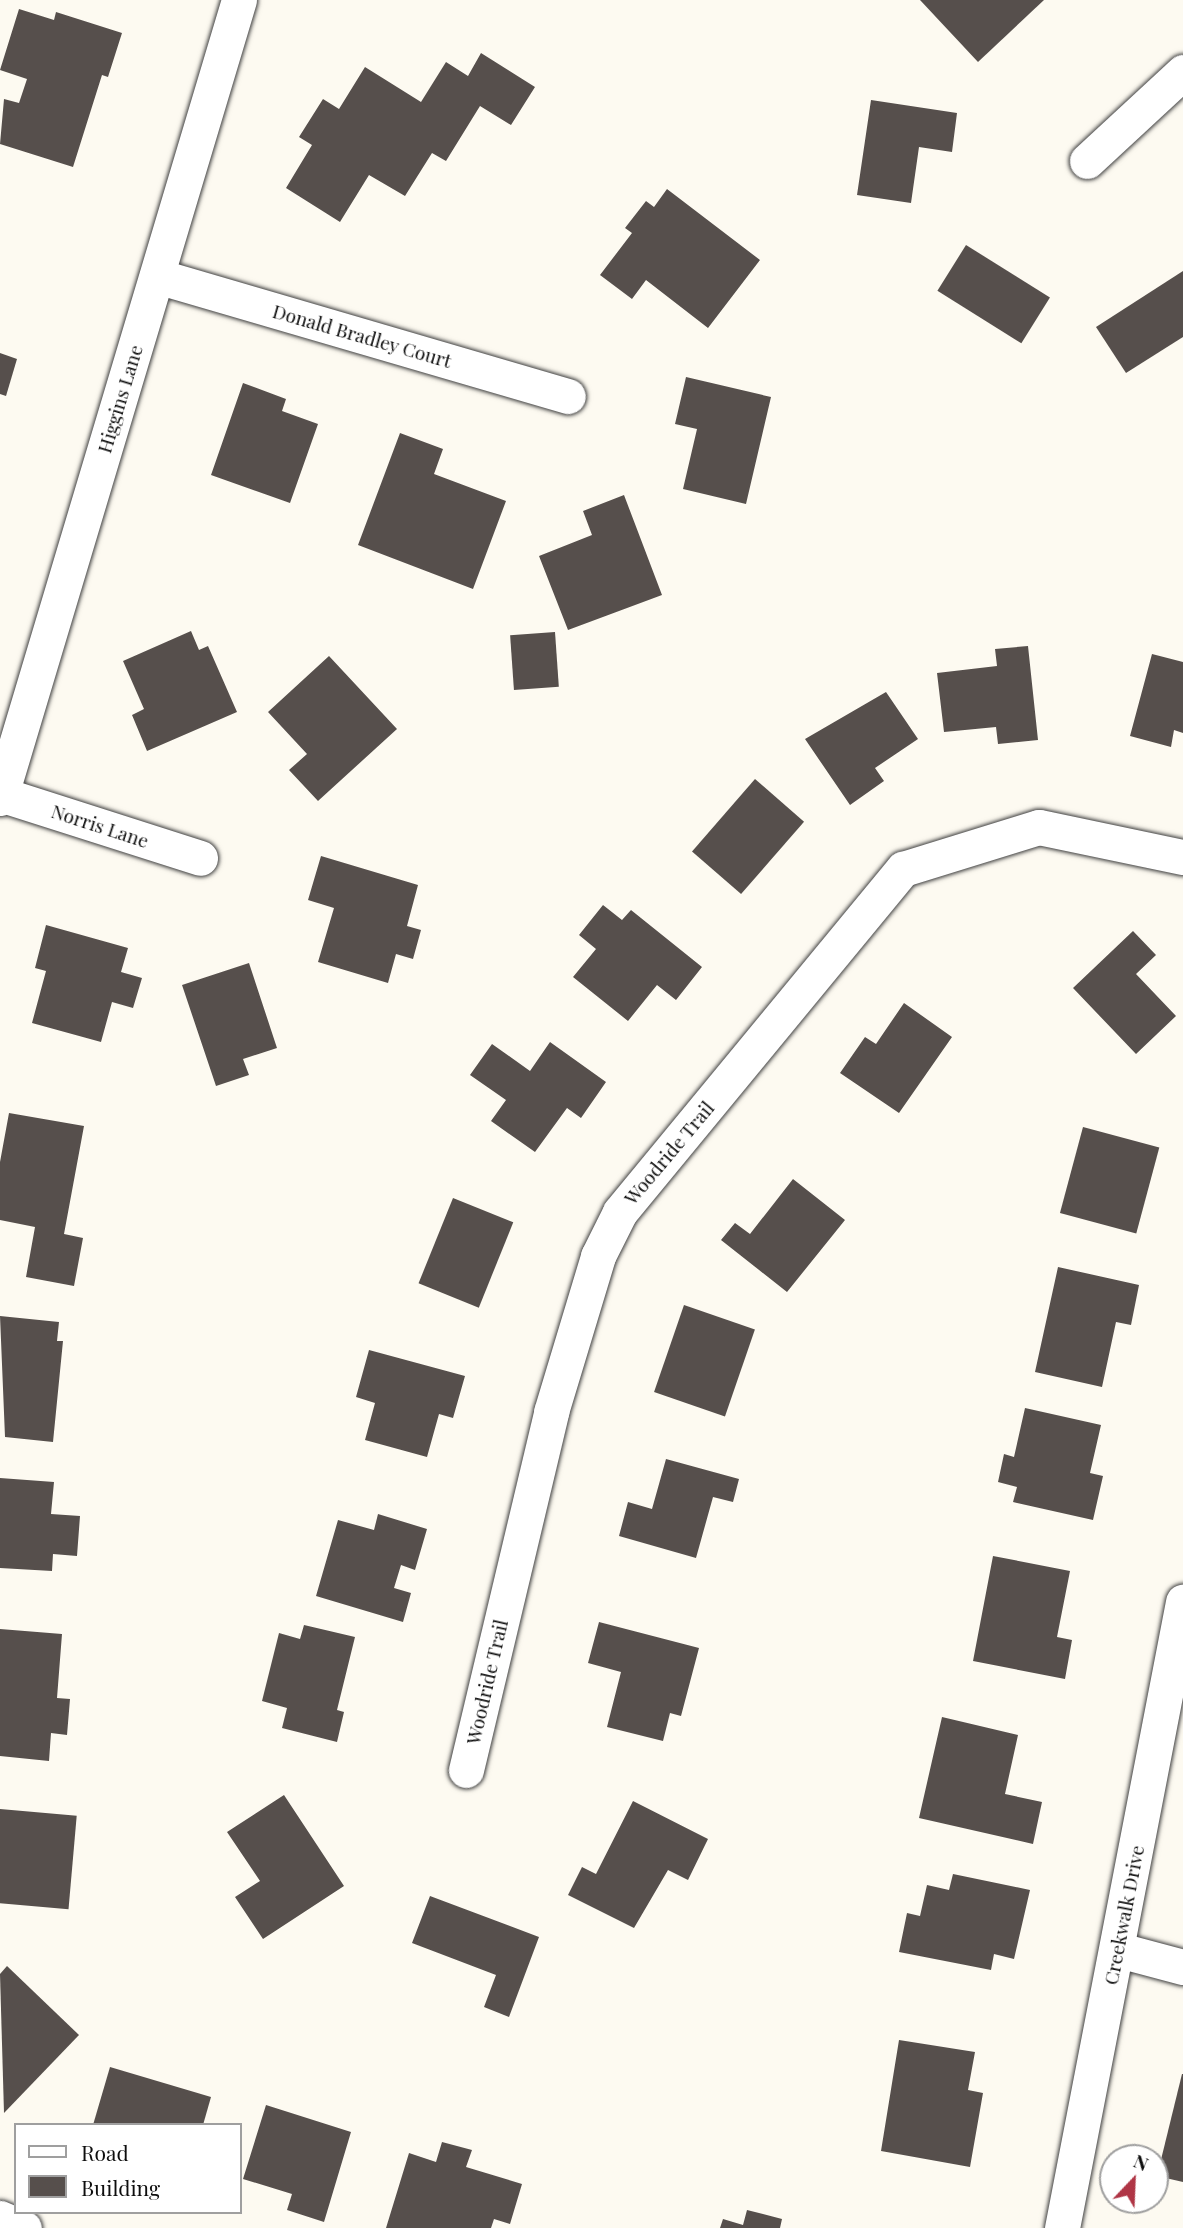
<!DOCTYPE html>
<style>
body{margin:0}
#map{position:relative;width:1183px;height:2228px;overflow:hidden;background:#fdfaf1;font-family:"Playfair Display",serif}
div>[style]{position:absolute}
.building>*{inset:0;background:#564f4c;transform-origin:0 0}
.roads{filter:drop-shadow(0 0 2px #414141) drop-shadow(0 0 2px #414141)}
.street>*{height:35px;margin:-17.5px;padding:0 17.5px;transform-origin:17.5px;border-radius:17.5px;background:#fff}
span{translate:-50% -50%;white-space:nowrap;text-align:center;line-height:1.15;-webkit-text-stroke:7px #fff;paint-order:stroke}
.street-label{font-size:19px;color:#0e0e0e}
.legend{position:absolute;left:14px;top:2123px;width:228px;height:91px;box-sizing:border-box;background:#fff;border:2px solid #9f9f9f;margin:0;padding:9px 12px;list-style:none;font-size:21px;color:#0e0e0e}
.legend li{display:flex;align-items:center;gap:14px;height:35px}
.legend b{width:35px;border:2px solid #9f9f9f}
.north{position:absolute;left:1099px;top:2144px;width:70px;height:70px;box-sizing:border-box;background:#fff;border:2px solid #9f9f9f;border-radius:50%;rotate:23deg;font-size:19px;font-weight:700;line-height:28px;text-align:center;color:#0e0e0e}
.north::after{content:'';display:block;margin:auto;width:24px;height:32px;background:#af3545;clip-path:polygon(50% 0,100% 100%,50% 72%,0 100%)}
</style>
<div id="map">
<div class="building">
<i style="clip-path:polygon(920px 0,1044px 0,978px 62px)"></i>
<i style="clip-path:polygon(19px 9px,54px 20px,56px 12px,122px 33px,108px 77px,102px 75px,73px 167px,0 144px,4px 99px,19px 103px,27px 79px,0 70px)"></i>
<i style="clip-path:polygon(481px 53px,535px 87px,511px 125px,480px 106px,446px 161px,432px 153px,405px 196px,369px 175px,340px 222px,286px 188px,312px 145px,299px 137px,323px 99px,339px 109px,365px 67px,421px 102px,446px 62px,468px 76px)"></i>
<i style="clip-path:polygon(871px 100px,957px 113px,952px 152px,919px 147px,911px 203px,857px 195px)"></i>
<i style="clip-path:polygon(667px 189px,760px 260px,708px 328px,646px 280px,632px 299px,600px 275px,632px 233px,625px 228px,646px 201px,654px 207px)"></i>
<i style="left:966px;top:245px;width:99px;height:54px;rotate:32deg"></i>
<i style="clip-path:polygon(1183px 271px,1183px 337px,1126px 373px,1096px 327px)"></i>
<i style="clip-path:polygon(0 353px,17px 359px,6px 396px,0 394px)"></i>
<i style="clip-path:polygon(686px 377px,771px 397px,746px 504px,683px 489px,697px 429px,675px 424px)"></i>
<i style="clip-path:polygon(243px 383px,286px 399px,282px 411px,318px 424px,290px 503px,211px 475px)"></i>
<i style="clip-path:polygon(400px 433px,443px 449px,434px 474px,506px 501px,473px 589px,358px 545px)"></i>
<i style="clip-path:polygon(624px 495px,662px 595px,568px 630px,539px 556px,592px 535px,583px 511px)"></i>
<i style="clip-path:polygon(191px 631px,199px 650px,208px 646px,237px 712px,147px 751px,132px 715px,144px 709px,123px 661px)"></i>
<i style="left:555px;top:632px;width:55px;height:45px;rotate:86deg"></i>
<i style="clip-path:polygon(1028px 646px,1038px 740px,998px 744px,996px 727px,944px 732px,937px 673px,997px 666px,995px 649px)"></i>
<i style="clip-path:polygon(1152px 654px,1183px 662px,1183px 733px,1174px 730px,1171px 747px,1130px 736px)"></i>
<i style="clip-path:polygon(329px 656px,397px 729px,318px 801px,289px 770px,307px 754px,268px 712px)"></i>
<i style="clip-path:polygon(886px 692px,918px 739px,875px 768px,884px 781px,850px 805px,805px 739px)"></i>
<i style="left:755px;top:779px;width:65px;height:96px;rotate:41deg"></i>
<i style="clip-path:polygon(321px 856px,418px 885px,407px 926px,421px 930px,413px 959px,396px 954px,388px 983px,318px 962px,334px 908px,308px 900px)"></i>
<i style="clip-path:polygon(603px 905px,622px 920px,631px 910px,702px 967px,676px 1000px,657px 985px,628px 1021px,573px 977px,596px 949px,579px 935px)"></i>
<i style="clip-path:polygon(46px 925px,128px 948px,121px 972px,142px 978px,133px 1008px,112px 1002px,101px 1042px,32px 1023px,46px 971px,35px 968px)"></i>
<i style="clip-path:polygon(1133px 931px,1156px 955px,1136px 974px,1176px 1016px,1136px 1054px,1073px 988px)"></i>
<i style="clip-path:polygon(249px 963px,277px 1048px,243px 1059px,249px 1075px,216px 1086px,182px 985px)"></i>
<i style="clip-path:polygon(904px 1003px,952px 1037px,899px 1113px,840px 1073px,865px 1037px,876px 1044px)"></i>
<i style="clip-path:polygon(550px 1042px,606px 1082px,581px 1118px,567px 1108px,535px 1152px,491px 1121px,506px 1100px,470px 1075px,492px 1044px,530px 1071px)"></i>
<i style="clip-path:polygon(9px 1113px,84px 1126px,64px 1234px,83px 1238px,74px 1286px,26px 1277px,35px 1227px,0 1220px,0 1162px)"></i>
<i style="left:1083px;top:1127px;width:79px;height:89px;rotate:15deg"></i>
<i style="clip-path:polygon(793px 1179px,845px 1220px,787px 1292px,721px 1240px,735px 1223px,750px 1234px)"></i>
<i style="left:453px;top:1198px;width:65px;height:92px;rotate:22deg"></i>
<i style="clip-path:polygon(1058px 1267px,1139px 1285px,1131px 1325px,1116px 1322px,1102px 1387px,1035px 1372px)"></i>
<i style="left:684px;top:1305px;width:75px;height:92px;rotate:19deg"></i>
<i style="clip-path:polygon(0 1316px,59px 1322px,57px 1341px,63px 1341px,53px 1442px,5px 1437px)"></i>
<i style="clip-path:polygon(369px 1350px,465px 1376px,453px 1418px,439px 1414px,427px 1457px,365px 1440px,375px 1403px,356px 1397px)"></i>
<i style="clip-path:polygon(1025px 1408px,1101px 1425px,1090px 1473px,1103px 1476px,1093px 1520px,1013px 1502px,1017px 1487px,998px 1482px,1004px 1454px,1014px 1457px)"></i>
<i style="clip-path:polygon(666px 1459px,739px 1479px,733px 1502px,713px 1497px,696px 1558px,619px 1536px,628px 1502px,652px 1509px)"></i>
<i style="clip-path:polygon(0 1478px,54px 1482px,51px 1514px,80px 1516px,77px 1556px,53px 1554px,52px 1571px,0 1568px)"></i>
<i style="clip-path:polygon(378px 1514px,427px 1529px,415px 1570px,401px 1565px,394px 1588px,411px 1593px,403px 1622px,316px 1596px,338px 1520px,374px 1530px)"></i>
<i style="clip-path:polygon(993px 1556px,1070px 1571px,1057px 1637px,1072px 1640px,1065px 1679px,973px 1661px)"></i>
<i style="clip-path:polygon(599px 1622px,699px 1648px,681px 1716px,670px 1713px,663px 1741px,607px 1727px,621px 1672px,588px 1663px)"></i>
<i style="clip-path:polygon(304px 1625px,355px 1637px,337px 1710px,344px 1712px,337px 1742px,282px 1728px,287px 1708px,262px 1701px,279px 1633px,300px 1639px)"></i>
<i style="clip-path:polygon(0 1629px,62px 1634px,57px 1698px,70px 1699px,67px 1735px,51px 1733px,49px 1761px,0 1756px)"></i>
<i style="clip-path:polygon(942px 1717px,1018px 1735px,1005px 1794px,1042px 1802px,1033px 1844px,919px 1818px)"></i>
<i style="clip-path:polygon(284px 1795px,344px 1886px,263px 1939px,235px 1897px,260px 1881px,227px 1832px)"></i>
<i style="clip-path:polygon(633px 1801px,708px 1839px,688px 1880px,668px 1870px,634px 1928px,568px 1895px,582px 1867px,596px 1874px)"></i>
<i style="left:0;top:1809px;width:77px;height:94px;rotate:5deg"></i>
<i style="clip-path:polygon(953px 1874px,1030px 1890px,1014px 1959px,994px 1954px,991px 1970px,899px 1952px,907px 1913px,920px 1916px,927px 1885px,949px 1890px)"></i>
<i style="clip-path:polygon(430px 1896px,539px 1937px,509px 2017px,484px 2007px,496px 1975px,412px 1943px)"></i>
<i style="clip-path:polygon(7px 1966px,79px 2035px,4px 2113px,0 1974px)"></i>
<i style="clip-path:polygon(899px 2040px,975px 2052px,968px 2090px,983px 2093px,970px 2167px,881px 2151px)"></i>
<i style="clip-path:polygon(110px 2067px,211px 2097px,203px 2125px,93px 2125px)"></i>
<i style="clip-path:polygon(1182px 2074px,1183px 2074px,1183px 2182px,1157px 2176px)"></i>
<i style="clip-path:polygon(266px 2105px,351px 2132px,324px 2222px,287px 2210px,292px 2194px,243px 2179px)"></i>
<i style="clip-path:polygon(442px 2142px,472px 2150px,466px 2167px,522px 2184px,510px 2224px,494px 2219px,491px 2228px,386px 2228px,409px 2153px,436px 2162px)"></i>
<i style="clip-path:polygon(747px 2210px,782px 2219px,780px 2228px,720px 2228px,723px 2219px,743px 2225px)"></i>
</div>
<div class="roads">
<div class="street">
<i style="left:1087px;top:161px;width:131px;rotate:-42.8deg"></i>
<i style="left:157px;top:276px;width:428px;rotate:16.3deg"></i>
<i style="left:0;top:794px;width:210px;rotate:17.7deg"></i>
<i style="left:0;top:798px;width:833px;rotate:-73.33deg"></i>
<i style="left:466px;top:1770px;width:368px;rotate:-76.6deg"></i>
<i style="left:551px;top:1412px;width:163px;rotate:-73.2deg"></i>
<i style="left:598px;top:1256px;width:49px;rotate:-63.4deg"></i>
<i style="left:620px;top:1212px;width:445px;rotate:-50.5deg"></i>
<i style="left:903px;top:869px;width:142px;rotate:-17.2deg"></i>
<i style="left:1039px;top:827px;width:147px;rotate:11.8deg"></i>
<i style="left:1119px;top:1950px;width:66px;rotate:14.9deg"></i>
<i style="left:0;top:2218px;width:26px;rotate:23deg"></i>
<i style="left:1062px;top:2228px;width:638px;rotate:-79.06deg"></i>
</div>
</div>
<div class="street-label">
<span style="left:362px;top:336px;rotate:16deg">Donald Bradley Court</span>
<span style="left:120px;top:399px;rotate:-73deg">Higgins Lane</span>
<span style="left:100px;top:826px;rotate:18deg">Norris Lane</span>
<span style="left:669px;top:1153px;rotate:-50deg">Woodride Trail</span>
<span style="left:487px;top:1682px;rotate:-77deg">Woodride Trail</span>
<span style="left:1124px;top:1915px;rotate:-79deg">Creekwalk Drive</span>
</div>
<ul class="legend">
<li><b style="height:9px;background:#fff"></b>Road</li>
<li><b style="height:19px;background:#564f4c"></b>Building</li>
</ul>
<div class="north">N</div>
</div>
